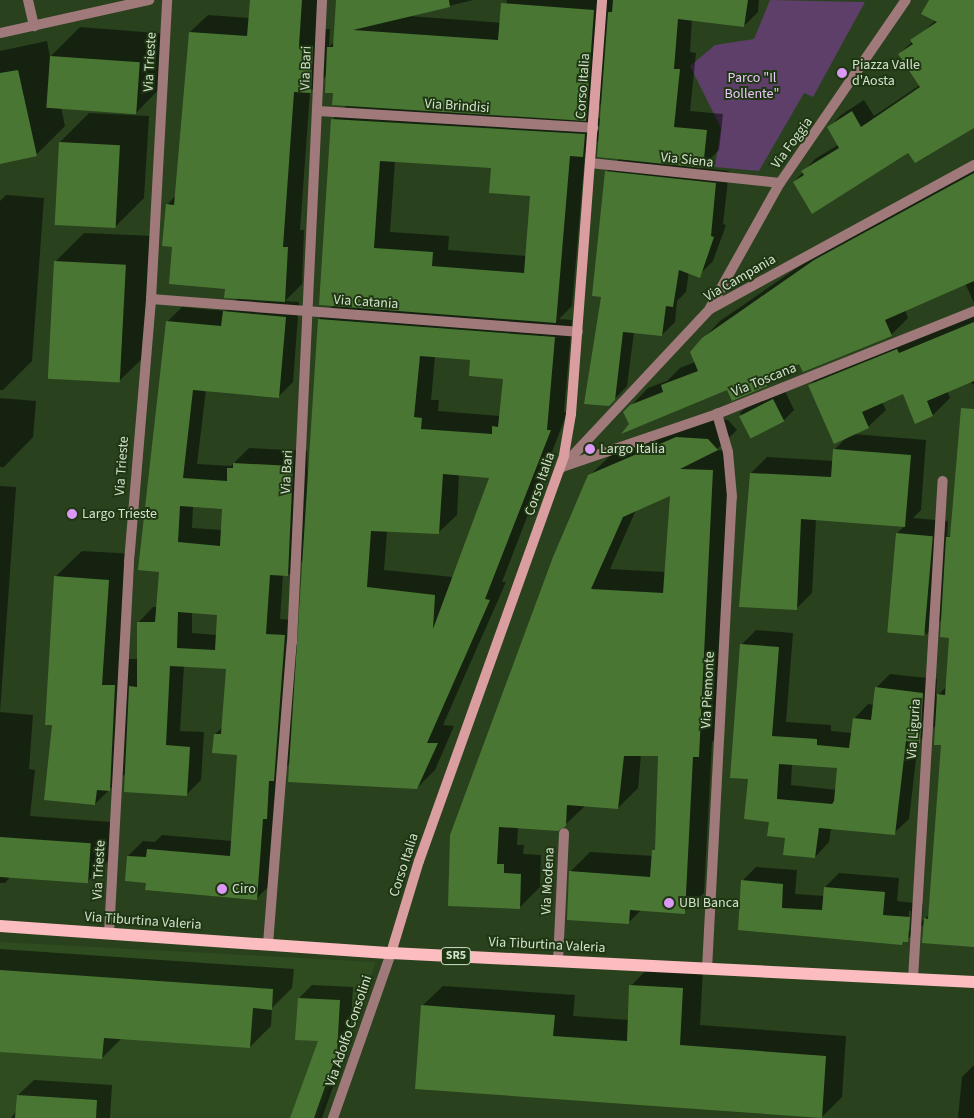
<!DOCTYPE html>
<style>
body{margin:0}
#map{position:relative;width:974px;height:1118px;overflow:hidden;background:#29411d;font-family:"Source Sans 3",sans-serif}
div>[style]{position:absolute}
.built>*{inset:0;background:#2f4b20}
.green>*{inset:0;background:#5d3f69}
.shadow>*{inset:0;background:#0007}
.building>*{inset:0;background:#4a7634;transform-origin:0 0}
.street>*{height:10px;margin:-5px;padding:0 5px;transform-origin:5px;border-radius:5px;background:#a07a7b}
.secondary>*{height:10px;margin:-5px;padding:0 5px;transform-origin:5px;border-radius:5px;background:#da9da0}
.primary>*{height:12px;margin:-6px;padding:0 6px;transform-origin:6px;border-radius:6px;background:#fcbdc0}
.dots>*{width:14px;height:14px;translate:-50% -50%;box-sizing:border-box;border:2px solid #1f3613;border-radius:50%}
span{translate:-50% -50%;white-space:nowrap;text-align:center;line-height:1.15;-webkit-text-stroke:4px #1f3613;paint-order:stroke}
.shield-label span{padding:1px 4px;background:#1f3613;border:1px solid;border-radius:4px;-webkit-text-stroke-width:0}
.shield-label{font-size:12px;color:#d2e1cb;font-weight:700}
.street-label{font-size:14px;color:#d2e1cb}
.poi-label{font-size:14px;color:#d2e1cb}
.left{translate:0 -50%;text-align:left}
.park-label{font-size:14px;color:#ecc7fc}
</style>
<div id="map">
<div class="built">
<i style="clip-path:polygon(0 942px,376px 962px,318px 1118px,0 1118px)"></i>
</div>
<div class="green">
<i style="clip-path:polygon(770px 0,865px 2px,813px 97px,804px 93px,759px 171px,715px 167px,721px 128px,690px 66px,715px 45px,754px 39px)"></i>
</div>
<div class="shadow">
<i style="clip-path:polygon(evenodd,251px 0,318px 0,316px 29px,330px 29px,329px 47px,335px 41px,337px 0,473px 0,408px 16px,504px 23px,507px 0,693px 0,690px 52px,696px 53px,690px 111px,723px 114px,719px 150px,701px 168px,729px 171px,723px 224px,726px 225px,713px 261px,700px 274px,689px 271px,686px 292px,677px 301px,675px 322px,662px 335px,634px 332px,627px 386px,609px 405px,602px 295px,606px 172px,620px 158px,600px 139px,585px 154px,572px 306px,559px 319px,572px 320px,564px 412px,567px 413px,502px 582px,506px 582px,443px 725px,454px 726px,435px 770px,417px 788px,290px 763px,283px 770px,271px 884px,257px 898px,147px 882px,128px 856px,143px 841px,155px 842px,162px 835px,232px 841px,238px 754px,215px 734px,223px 727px,228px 668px,184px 665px,180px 731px,204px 732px,201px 780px,187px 794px,126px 773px,95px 804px,54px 724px,55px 577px,82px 551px,135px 554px,128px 659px,138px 659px,139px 622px,153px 607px,158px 607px,167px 322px,182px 307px,225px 311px,238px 298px,173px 246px,167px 205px,176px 195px,190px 32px,208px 15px,250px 18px,251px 0,327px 75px,334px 92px,347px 105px,333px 119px,334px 305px,319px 319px,308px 492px,307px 451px,249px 448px,231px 466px,197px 464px,206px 390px,278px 397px,293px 382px,299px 302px,285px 301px,302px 284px,304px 230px,300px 230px,310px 92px,327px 75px,251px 0,602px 103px,601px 118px,588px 117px,602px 103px,251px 0,395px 161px,492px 167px,531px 195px,526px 256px,448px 250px,449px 236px,390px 232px,395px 161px,251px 0,435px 356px,472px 359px,504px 378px,500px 416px,438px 411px,439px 400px,431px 400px,435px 356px,251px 0,459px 474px,491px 477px,453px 577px,384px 570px,387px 531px,439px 532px,457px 515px,459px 474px,251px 0,193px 506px,223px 508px,222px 530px,192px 528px,193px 506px,251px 0,304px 559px,300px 621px,280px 619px,283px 574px,288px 575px,304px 559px,251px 0,192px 612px,218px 614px,217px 635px,192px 633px,192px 612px)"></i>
<i style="clip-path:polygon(703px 0,759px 0,758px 12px,744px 26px)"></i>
<i style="clip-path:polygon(930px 0,974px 0,974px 127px,909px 152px,794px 182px,815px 159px,838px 145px,829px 127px,841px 115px,864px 100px,874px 116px,920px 85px,899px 54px,936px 20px)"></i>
<i style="clip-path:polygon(80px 27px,169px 34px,165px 83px,136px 113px,61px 107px,65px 126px,36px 155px,0 163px,0 51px,47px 41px,50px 57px)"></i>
<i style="clip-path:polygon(89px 113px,149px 116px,144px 198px,115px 227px,60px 142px)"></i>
<i style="clip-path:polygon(974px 166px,974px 303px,965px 283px,905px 310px,908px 318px,891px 335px,799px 362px,784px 368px,767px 385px,733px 399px,728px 389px,631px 424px,624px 413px,648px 388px,667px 381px,680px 368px,695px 362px,703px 339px,720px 321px,833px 243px)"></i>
<i style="clip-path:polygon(6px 195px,44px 198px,32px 361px,3px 390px,0 390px,0 201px)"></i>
<i style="clip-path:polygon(84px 233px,154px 236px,148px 353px,118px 382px,55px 262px)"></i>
<i style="clip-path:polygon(evenodd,974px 313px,974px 385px,970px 382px,947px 391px,950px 398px,933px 415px,904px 392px,882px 402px,886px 410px,868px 427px,853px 434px,926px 440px,921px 510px,913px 518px,948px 521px,947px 538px,952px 534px,974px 426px,974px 945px,924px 924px,902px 944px,739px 929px,742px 881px,756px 867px,797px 870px,795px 894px,825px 896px,825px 887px,839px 873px,899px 878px,897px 901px,923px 904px,922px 921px,930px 914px,943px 744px,936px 725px,918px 742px,909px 819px,894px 833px,831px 828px,829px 842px,815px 857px,786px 837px,770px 821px,750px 778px,742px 644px,756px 630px,793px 633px,786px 722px,831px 725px,831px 731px,852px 733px,854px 719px,868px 704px,874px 705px,876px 688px,890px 674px,937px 679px,936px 697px,947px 686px,950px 637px,943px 618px,926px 635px,897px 533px,905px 526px,816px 519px,812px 593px,796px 609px,751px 473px,767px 457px,834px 461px,834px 450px,847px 437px,810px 385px,827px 368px,974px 313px,792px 763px,839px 767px,837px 790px,791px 785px,792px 763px,974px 313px,909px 911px,911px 911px,910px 931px,908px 931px,909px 911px)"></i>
<i style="clip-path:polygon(784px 389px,794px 410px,784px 420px,750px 433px,740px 413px,750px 403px)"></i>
<i style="clip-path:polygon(0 398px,36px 401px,33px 437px,4px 467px,0 467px)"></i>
<i style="clip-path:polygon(evenodd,697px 418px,728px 420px,737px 430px,716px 450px,733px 451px,719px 736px,712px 742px,704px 893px,684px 912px,642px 909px,628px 923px,570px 872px,590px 852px,653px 856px,657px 847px,659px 755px,641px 755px,638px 788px,618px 808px,585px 806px,565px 825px,518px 827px,517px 845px,524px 845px,523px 854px,541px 855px,540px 887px,520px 907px,449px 904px,589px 476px,610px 456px,697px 418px,672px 494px,666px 572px,610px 569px,636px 510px,672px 494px)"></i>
<i style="clip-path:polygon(0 486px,16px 487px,0 712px,33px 715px,29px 769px,35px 770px,30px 816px,111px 822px,109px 860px,87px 882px,11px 876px,5px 883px,0 883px)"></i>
<i style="clip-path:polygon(0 949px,294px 969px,292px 988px,272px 1008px,271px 1026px,250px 1047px,122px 1038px,102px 1058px,0 1051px)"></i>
<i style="clip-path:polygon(651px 965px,703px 968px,700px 1025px,846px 1036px,842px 1097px,821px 1118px,422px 1006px,443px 986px,575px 995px,573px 1016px,629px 1020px,631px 986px)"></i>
<i style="clip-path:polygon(312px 985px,353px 987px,350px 1038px,322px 1118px,292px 1118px,319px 1040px,299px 998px)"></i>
<i style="clip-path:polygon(974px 1065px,974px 1118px,958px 1118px,962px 1077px)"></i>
<i style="clip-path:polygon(34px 1080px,112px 1085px,110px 1118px,11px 1118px,17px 1110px,18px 1095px)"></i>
</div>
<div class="building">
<i style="clip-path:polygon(250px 0,302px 0,299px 46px,313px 46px,311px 93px,294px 92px,283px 247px,288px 247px,285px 302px,224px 298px,225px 289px,169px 284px,172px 247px,162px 246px,166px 204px,174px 205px,189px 32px,247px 36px)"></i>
<i style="clip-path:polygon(336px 0,449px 0,450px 7px,353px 30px,498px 40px,501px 3px,594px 10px,586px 121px,332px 105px,333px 93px,325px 93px,327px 47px,333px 47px)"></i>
<i style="clip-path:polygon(613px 0,748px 0,744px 27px,678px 19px,674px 69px,680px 69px,674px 127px,707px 130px,703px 168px,597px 157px,608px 12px,612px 12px)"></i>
<i style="clip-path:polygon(929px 0,974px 0,974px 128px,915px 163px,908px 153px,812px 214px,793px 182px,804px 175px,801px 171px,839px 148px,827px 127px,852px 111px,861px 127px,920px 87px,898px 54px,913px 44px,910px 40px,937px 22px,921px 14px)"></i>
<i style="left:50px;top:56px;width:90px;height:52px;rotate:4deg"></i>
<i style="clip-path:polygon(18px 70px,37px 156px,0 164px,0 73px)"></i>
<i style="clip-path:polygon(evenodd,331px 119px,585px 134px,583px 157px,570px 156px,556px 323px,319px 305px,331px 119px,380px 161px,491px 168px,489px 193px,530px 196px,524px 273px,432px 266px,433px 252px,374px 248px,380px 161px)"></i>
<i style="left:59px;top:142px;width:61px;height:83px;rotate:3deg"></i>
<i style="clip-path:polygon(605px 171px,716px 183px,711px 236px,714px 237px,700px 278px,679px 270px,673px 307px,666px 306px,662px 336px,623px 332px,615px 400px,609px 406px,584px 404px,601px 297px,592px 296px)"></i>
<i style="clip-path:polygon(974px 173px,974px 281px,885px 320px,892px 336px,803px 372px,799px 364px,763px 378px,767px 386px,732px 401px,727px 390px,621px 434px,629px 424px,623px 412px,630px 405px,663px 392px,661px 385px,698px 371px,690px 352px,702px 338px,814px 260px)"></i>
<i style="left:54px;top:261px;width:72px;height:118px;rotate:3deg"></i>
<i style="clip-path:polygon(evenodd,223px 311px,286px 317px,279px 398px,193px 390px,183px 478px,227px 481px,227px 468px,233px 468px,233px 463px,293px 466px,288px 576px,270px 575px,266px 634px,285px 635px,274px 781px,269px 781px,267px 819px,263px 819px,257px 900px,145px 890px,146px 883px,125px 881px,127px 856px,146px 857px,147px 849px,230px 856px,237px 755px,212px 753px,214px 734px,221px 734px,226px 669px,170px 666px,166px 745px,190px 747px,187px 796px,124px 792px,129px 686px,137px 687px,137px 622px,155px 622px,159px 572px,138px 570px,166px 321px,221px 326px,223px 311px,180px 506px,222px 509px,220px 546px,178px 542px,180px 506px,223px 311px,178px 612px,217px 615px,215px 650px,177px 648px,178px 612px)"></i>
<i style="clip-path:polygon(evenodd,318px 319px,555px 337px,547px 430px,551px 430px,485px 599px,490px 600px,427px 743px,438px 743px,417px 789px,288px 782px,318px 319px,420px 356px,470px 360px,469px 376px,503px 379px,498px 427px,492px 426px,492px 434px,421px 429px,422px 418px,414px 417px,420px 356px,318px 319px,443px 474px,489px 478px,433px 629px,435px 595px,367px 587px,371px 531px,439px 534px,443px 474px)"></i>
<i style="clip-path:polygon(974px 322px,974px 381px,927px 401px,933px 416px,915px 424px,903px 394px,862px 412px,869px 428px,834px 444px,808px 385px,897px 349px,899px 353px)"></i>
<i style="left:773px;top:399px;width:25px;height:38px;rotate:63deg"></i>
<i style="clip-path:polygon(961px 408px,974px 409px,974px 947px,922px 943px,924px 918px,928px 919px,941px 745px,934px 745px,937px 694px,945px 695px,949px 638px,940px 637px,946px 537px,950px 537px)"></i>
<i style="clip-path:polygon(evenodd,676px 437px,708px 439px,718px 450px,680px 469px,713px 470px,699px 757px,693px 757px,685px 914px,630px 910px,629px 924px,567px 920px,569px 871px,650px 877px,652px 850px,655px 850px,658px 756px,624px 756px,618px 809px,567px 805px,566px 826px,558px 831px,499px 827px,497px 864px,504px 864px,504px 873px,521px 874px,520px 909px,448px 906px,450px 835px,553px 557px,588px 475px,676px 437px,670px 496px,663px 593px,591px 589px,623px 517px,670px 496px)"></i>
<i style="clip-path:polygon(833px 449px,911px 455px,905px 527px,801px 519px,797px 610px,739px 607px,750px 473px,831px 477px)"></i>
<i style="left:896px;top:533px;width:37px;height:100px;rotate:5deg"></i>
<i style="clip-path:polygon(54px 576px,109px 580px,102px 685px,115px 685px,110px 791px,97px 790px,95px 805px,44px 800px,52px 725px,45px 725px)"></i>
<i style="clip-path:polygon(evenodd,740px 644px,779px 647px,772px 736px,817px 739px,817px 745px,849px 748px,853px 718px,871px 720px,875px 687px,923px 693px,920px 743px,906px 741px,895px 835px,819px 828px,815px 858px,783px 855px,785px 838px,767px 836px,769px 822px,744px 819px,748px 779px,730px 778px,740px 644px,779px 764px,837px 768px,834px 801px,832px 804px,777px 799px,779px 764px)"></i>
<i style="left:0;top:837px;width:91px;height:40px;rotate:4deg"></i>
<i style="clip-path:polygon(741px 880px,783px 884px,782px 908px,822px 910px,824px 887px,885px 892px,883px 915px,910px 917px,908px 942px,903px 942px,902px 945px,738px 930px)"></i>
<i style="clip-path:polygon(0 970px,273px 989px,272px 1010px,253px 1008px,250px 1048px,104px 1038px,102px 1059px,0 1052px)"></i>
<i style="clip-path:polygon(629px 985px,683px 988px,680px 1045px,826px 1056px,822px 1118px,415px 1089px,421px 1005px,555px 1015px,553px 1036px,627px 1041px)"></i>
<i style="clip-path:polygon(298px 998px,340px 1000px,337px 1053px,314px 1118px,290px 1118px,318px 1041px,295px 1040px)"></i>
<i style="clip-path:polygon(17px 1095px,97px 1100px,96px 1118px,15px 1118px)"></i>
</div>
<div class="street">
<i style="left:28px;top:0;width:27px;rotate:77deg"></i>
<i style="left:0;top:33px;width:153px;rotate:-12.5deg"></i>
<i style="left:318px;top:111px;width:276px;rotate:3.5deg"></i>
<i style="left:590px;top:163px;width:191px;rotate:6deg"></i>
<i style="left:151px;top:299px;width:428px;rotate:4.4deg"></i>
<i style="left:710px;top:308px;width:143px;rotate:-60.8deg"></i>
<i style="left:780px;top:183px;width:222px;rotate:-55.5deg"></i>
<i style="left:562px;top:467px;width:164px;rotate:-18.9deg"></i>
<i style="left:717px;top:414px;width:277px;rotate:-21.8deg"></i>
<i style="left:561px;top:468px;width:218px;rotate:-46.9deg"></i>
<i style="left:710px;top:309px;width:301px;rotate:-28.6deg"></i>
<i style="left:109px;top:934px;width:373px;rotate:-86.9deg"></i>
<i style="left:129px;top:562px;width:264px;rotate:-85.2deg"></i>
<i style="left:151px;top:299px;width:299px;rotate:-86.9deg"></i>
<i style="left:268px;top:944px;width:303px;rotate:-85.5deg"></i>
<i style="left:292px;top:642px;width:643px;rotate:-87.32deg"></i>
<i style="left:558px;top:961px;width:128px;rotate:-87.3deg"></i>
<i style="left:707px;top:969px;width:473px;rotate:-87deg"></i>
<i style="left:732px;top:497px;width:45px;rotate:-95.1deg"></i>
<i style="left:728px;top:452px;width:40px;rotate:-106deg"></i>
<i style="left:913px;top:979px;width:499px;rotate:-86.6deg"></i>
<i style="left:333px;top:1118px;width:175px;rotate:-70.6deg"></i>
</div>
<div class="secondary">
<i style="left:391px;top:953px;width:96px;rotate:-73.1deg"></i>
<i style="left:419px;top:861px;width:431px;rotate:-70.3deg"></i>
<i style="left:564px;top:455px;width:42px;rotate:-80.3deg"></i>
<i style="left:571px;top:414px;width:415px;rotate:-85.7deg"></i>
</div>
<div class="primary">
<i style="left:0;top:926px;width:392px;rotate:4deg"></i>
<i style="left:391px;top:953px;width:584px;rotate:2.85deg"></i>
</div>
<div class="dots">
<i style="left:842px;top:73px;background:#db99f5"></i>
<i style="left:590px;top:449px;background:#db99f5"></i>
<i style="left:72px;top:514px;background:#db99f5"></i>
<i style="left:222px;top:889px;background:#db99f5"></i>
<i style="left:669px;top:903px;background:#db99f5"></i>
</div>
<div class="shield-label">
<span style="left:456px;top:956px">SR5</span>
</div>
<div class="street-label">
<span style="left:150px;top:62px;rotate:-87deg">Via Trieste</span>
<span style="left:306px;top:68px;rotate:-88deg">Via Bari</span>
<span style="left:583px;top:86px;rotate:-86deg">Corso Italia</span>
<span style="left:457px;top:106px;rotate:4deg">Via Brindisi</span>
<span style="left:792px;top:143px;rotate:-54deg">Via Foggia</span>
<span style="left:687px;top:160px;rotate:6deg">Via Siena</span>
<span style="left:740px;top:278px;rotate:-30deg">Via Campania</span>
<span style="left:366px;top:302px;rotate:4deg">Via Catania</span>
<span style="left:764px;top:380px;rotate:-22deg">Via Toscana</span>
<span style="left:122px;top:466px;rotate:-86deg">Via Trieste</span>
<span style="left:287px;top:472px;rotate:-87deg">Via Bari</span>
<span style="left:540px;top:484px;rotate:-71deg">Corso Italia</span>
<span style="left:708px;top:690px;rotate:-87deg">Via Piemonte</span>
<span style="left:914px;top:729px;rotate:-86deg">Via Liguria</span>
<span style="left:404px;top:865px;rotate:-72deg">Corso Italia</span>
<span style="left:99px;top:870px;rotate:-87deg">Via Trieste</span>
<span style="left:548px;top:881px;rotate:-87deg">Via Modena</span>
<span style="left:143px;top:921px;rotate:4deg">Via Tiburtina Valeria</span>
<span style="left:547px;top:945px;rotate:3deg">Via Tiburtina Valeria</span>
<span style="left:349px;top:1031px;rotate:-71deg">Via Adolfo Consolini</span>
</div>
<div class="poi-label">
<span class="left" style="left:852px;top:73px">Piazza Valle<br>d'Aosta</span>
<span class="left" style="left:600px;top:449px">Largo Italia</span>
<span class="left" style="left:82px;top:514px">Largo Trieste</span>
<span class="left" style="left:232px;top:889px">Ciro</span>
<span class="left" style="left:679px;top:903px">UBI Banca</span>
</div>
<div class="park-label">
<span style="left:752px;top:86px">Parco "Il<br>Bollente"</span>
</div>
</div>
